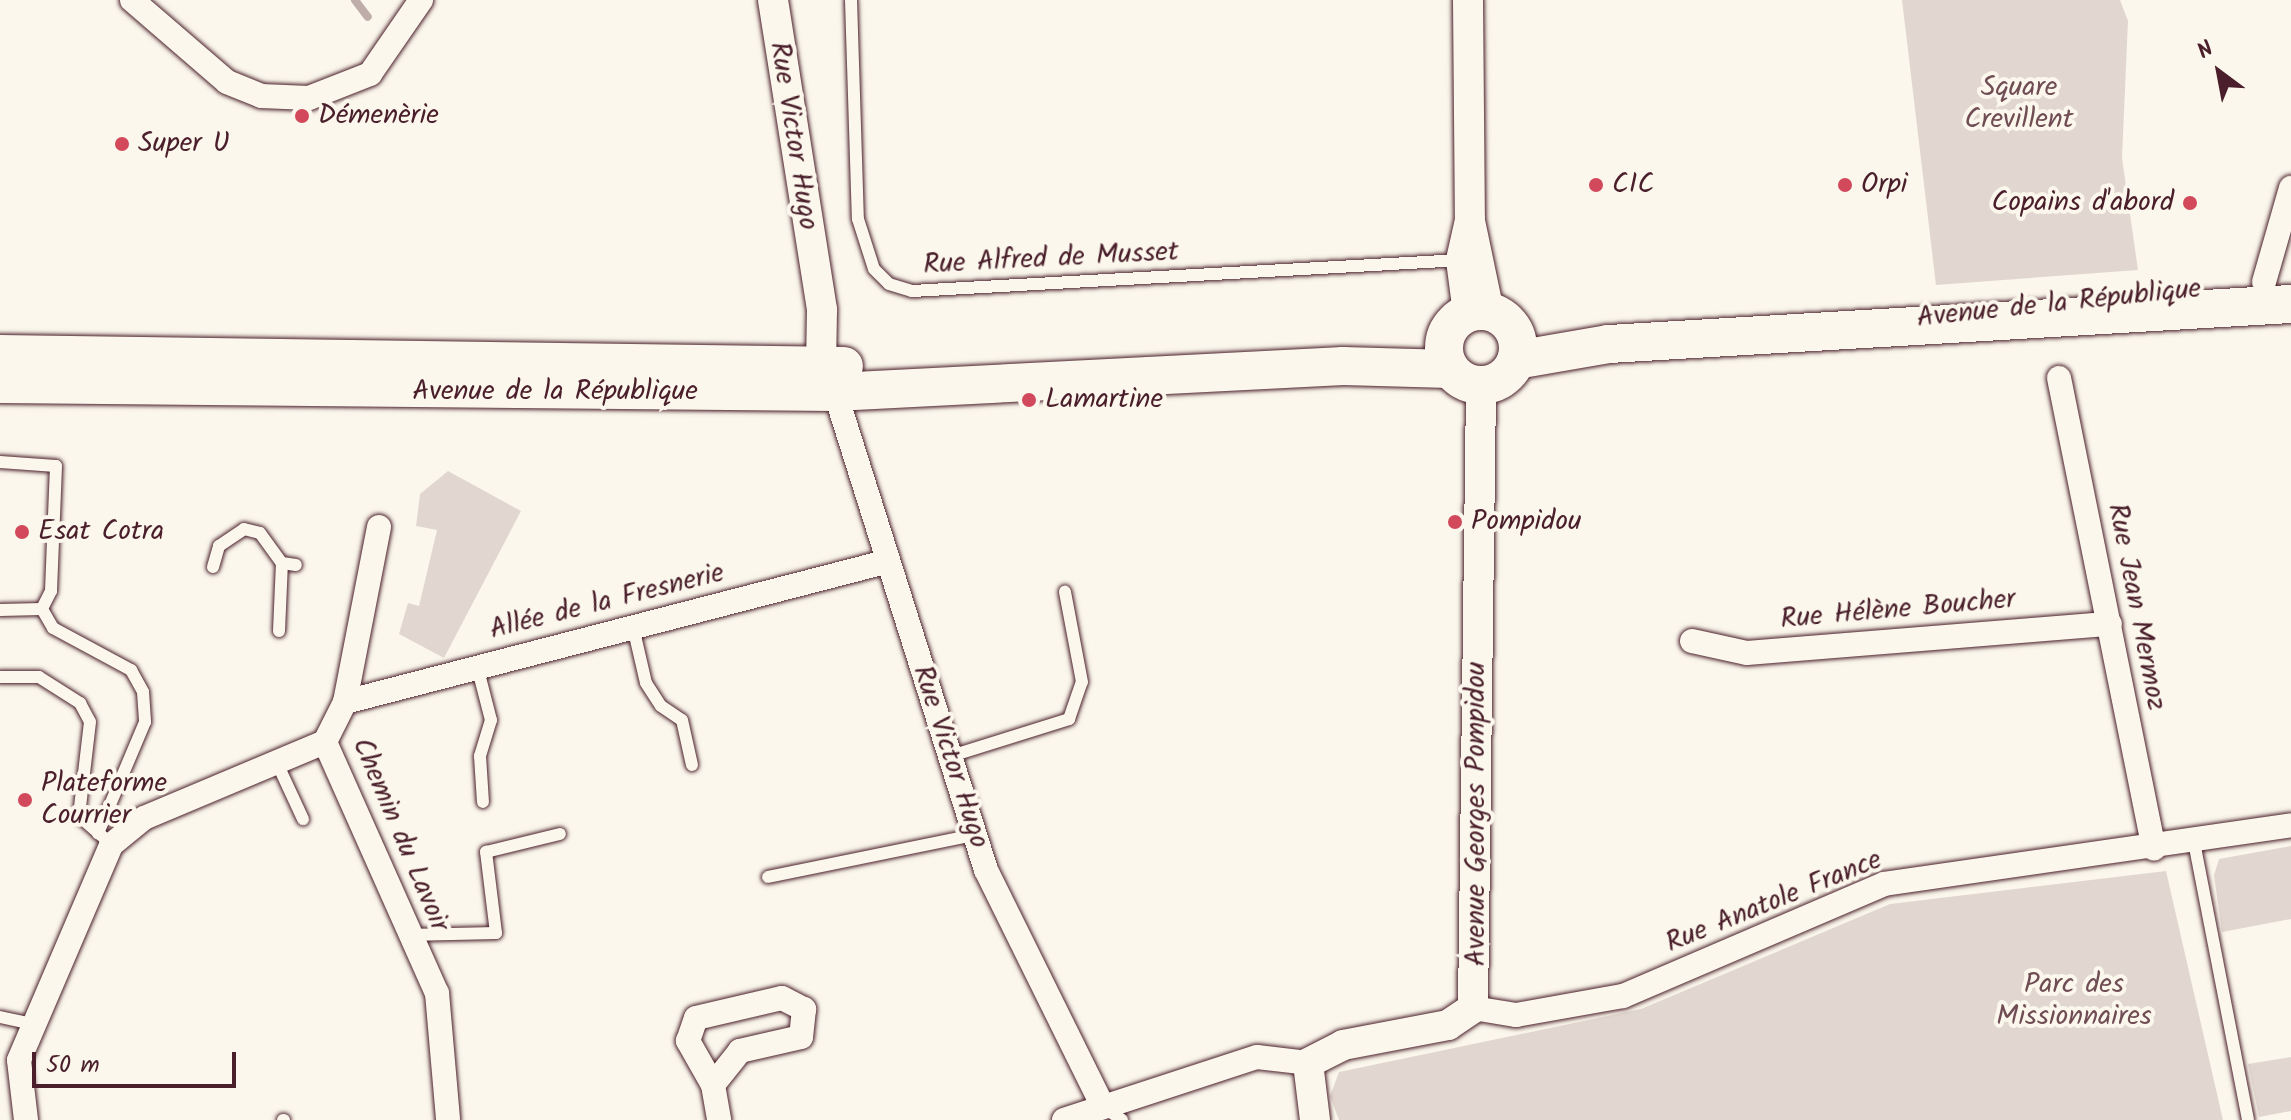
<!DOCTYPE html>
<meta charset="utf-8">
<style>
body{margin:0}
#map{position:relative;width:2291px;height:1120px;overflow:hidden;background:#fbf7ec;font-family:Kalam,sans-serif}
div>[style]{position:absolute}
.green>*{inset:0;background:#e2d7d0}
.stream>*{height:8px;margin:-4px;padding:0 4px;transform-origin:4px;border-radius:4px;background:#bfadaa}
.roads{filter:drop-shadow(0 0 2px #4a1f2b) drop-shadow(0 0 2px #4a1f2b)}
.service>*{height:12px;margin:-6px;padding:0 6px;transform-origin:6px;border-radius:6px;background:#fbf7ec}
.minor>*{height:24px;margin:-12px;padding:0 12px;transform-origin:12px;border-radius:12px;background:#fbf7ec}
.tertiary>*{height:30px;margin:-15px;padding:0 15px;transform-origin:15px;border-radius:15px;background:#fbf7ec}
.primary>*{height:38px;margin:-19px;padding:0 19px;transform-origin:19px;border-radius:19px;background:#fbf7ec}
.primary>.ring{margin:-19px;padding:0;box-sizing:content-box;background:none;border:38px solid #fbf7ec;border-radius:50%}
.dots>*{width:22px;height:22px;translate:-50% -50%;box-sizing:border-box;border:4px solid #fbf7ec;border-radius:50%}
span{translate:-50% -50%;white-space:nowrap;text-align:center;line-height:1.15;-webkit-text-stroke:8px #fbf7ec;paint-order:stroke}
.park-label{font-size:28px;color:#704d54}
.poi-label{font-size:28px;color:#4a1f2b}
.left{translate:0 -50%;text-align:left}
.right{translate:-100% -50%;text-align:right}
.street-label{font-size:28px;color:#4a1f2b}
.north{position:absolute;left:2179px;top:32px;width:80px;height:80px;-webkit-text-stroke:6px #fbf7ec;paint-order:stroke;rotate:328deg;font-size:22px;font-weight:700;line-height:32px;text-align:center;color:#4a1f2b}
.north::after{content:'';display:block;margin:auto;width:28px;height:36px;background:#4a1f2b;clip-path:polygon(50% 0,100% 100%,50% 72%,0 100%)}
.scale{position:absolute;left:32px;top:1052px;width:204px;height:36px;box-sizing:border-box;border:4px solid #4a1f2b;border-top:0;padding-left:10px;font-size:24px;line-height:28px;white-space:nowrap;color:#4a1f2b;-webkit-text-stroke:6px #fbf7ec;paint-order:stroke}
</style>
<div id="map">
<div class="green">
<i style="clip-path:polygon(1902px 0,2120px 0,2128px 21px,2122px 158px,2138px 270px,1936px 285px)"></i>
<i style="clip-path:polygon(448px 471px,521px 511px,444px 658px,399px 634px,408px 603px,419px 606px,437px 530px,416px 526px,420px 494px)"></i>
<i style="clip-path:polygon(2291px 846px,2291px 919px,2222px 932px,2214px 875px,2219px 859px)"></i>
<i style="clip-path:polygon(2166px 871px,2223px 1120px,1339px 1120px,1330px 1096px,1339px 1072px,1641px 1009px,1890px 904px)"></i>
<i style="clip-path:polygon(2291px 1057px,2291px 1111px,2259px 1117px,2248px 1064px)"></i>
</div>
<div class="stream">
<i style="left:355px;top:0;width:21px;rotate:53deg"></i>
</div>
<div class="roads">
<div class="service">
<i style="left:851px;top:0;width:219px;rotate:88.2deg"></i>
<i style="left:858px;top:219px;width:52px;rotate:72.3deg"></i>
<i style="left:874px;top:269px;width:21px;rotate:45deg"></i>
<i style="left:889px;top:284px;width:24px;rotate:17deg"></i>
<i style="left:912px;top:291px;width:550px;rotate:-3.23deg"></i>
<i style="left:0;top:462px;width:56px;rotate:4.1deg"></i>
<i style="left:56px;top:466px;width:125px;rotate:92.3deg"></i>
<i style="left:51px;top:591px;width:20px;rotate:117deg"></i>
<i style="left:213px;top:567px;width:22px;rotate:-74deg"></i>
<i style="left:219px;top:546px;width:30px;rotate:-34deg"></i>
<i style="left:244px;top:529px;width:16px;rotate:14deg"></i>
<i style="left:260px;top:533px;width:37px;rotate:54deg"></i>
<i style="left:282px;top:563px;width:14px;rotate:8deg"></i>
<i style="left:42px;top:609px;width:22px;rotate:60deg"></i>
<i style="left:53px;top:628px;width:89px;rotate:28.3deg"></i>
<i style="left:131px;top:670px;width:25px;rotate:61deg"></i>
<i style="left:143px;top:692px;width:30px;rotate:86deg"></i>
<i style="left:145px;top:722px;width:121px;rotate:112.9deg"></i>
<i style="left:0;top:610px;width:42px;rotate:-1.4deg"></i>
<i style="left:633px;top:627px;width:57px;rotate:76.9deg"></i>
<i style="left:646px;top:683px;width:27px;rotate:57deg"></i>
<i style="left:661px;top:706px;width:25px;rotate:34deg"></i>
<i style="left:682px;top:720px;width:46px;rotate:77.5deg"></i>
<i style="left:279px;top:631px;width:68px;rotate:-87.5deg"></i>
<i style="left:477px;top:666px;width:56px;rotate:75.5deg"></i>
<i style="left:491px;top:720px;width:38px;rotate:107deg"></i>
<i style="left:480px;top:756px;width:46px;rotate:86.3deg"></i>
<i style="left:0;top:677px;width:39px"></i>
<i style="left:39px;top:677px;width:49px;rotate:32.4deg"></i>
<i style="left:80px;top:703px;width:21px;rotate:62deg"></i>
<i style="left:90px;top:722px;width:95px;rotate:96.7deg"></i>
<i style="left:79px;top:816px;width:32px;rotate:41deg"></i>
<i style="left:951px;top:756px;width:124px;rotate:-17.4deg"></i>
<i style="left:1069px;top:719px;width:39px;rotate:-71deg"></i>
<i style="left:1082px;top:682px;width:92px;rotate:-100.7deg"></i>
<i style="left:277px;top:763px;width:62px;rotate:65.1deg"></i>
<i style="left:2194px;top:842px;width:283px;rotate:79deg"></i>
<i style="left:768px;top:877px;width:211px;rotate:-11.5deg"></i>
<i style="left:408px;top:935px;width:88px;rotate:-1.3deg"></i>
<i style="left:496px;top:933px;width:82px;rotate:-97deg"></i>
<i style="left:486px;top:852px;width:76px;rotate:-13.7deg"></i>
<i style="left:0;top:1017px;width:35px;rotate:12deg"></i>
<i style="left:1103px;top:1107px;width:23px;rotate:34deg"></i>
<i style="left:283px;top:1120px;width:1px"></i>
</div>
<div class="minor">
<i style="left:132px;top:0;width:125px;rotate:40.8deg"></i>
<i style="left:227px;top:82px;width:37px;rotate:22deg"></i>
<i style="left:261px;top:96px;width:48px;rotate:2.4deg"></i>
<i style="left:309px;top:98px;width:66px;rotate:-21.5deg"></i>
<i style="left:370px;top:74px;width:90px;rotate:-55.4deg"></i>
<i style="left:2264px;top:282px;width:98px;rotate:-74deg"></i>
<i style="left:2059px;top:378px;width:480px;rotate:78.6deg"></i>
<i style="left:835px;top:392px;width:501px;rotate:72.47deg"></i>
<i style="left:986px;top:870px;width:264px;rotate:63.7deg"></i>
<i style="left:379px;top:527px;width:178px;rotate:101deg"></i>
<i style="left:345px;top:702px;width:45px;rotate:116.6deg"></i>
<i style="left:325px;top:742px;width:275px;rotate:66deg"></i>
<i style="left:437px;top:993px;width:127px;rotate:85deg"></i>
<i style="left:1692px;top:641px;width:56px;rotate:12.3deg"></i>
<i style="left:1747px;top:653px;width:364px;rotate:-4.6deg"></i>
<i style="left:345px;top:702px;width:558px;rotate:-14.53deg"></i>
<i style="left:782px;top:998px;width:25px;rotate:27deg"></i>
<i style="left:804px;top:1009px;width:28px;rotate:96deg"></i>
<i style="left:801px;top:1037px;width:63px;rotate:167.1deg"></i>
<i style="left:740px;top:1051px;width:43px;rotate:128.5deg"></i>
<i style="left:713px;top:1085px;width:51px;rotate:-119.6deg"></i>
<i style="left:688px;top:1041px;width:24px;rotate:-71deg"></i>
<i style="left:696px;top:1018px;width:88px;rotate:-13.1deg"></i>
<i style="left:1473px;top:1008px;width:44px;rotate:9.2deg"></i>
<i style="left:1516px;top:1015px;width:109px;rotate:-10.1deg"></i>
<i style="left:1623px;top:996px;width:284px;rotate:-23.2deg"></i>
<i style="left:1884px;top:884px;width:411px;rotate:-8.2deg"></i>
<i style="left:713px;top:1085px;width:36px;rotate:80deg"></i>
<i style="left:26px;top:1120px;width:60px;rotate:-96.7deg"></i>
<i style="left:19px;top:1060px;width:234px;rotate:-66.8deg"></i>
<i style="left:111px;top:845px;width:43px;rotate:-39.3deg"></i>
<i style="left:144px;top:818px;width:196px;rotate:-22.8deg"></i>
<i style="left:1064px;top:1120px;width:203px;rotate:-18.1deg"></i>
<i style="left:1257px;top:1057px;width:51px;rotate:6.7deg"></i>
</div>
<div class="tertiary">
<i style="left:773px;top:0;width:314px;rotate:81deg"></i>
<i style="left:822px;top:310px;width:56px;rotate:91deg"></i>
<i style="left:1468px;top:0;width:220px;rotate:89.5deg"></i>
<i style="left:1470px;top:220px;width:41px;rotate:102.7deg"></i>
<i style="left:1461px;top:260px;width:53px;rotate:82.5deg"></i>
<i style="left:1470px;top:221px;width:93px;rotate:78.2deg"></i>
<i style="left:1315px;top:1120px;width:57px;rotate:-97deg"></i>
<i style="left:1308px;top:1063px;width:39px;rotate:-27deg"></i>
<i style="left:1343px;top:1045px;width:107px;rotate:-10.8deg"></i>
<i style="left:1448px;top:1025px;width:30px;rotate:-34deg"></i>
<i style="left:1473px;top:1008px;width:623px;rotate:-89.26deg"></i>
</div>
<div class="primary">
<i class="ring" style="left:1444px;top:311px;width:36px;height:36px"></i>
<i style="left:0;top:354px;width:844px;rotate:0.81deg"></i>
<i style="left:1516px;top:360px;width:94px;rotate:-9.8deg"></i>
<i style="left:1609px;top:344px;width:683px;rotate:-3.36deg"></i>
<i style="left:0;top:384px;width:835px;rotate:0.55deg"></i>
<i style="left:835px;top:392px;width:509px;rotate:-2.93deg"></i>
<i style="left:1343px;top:366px;width:107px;rotate:1.6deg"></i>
</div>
</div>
<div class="dots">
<i style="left:302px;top:116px;background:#d1495b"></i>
<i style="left:122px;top:144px;background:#d1495b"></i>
<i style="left:1596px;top:185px;background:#d1495b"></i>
<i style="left:1845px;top:185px;background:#d1495b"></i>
<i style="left:2190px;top:203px;background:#d1495b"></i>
<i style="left:1029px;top:400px;background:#d1495b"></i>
<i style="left:1455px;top:522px;background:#d1495b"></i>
<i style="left:22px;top:532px;background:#d1495b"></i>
<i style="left:25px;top:800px;background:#d1495b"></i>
</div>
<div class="park-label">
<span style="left:2019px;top:104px">Square<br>Crevillent</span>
<span style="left:2074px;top:1001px">Parc des<br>Missionnaires</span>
</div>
<div class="poi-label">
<span class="left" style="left:318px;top:116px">Démenèrie</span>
<span class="left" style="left:138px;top:144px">Super U</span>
<span class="left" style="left:1612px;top:185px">CIC</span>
<span class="left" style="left:1861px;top:185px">Orpi</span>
<span class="right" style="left:2174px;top:203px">Copains d'abord</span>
<span class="left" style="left:1045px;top:400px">Lamartine</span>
<span class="left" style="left:1471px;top:522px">Pompidou</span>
<span class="left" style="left:38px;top:532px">Esat Cotra</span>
<span class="left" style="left:41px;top:800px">Plateforme<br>Courrier</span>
</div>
<div class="street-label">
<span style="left:793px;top:136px;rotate:81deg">Rue Victor Hugo</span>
<span style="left:1051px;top:259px;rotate:-3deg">Rue Alfred de Musset</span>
<span style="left:2059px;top:304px;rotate:-6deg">Avenue de la République</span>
<span style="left:555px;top:392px">Avenue de la République</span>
<span style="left:607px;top:602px;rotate:-14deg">Allée de la Fresnerie</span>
<span style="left:2136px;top:607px;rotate:79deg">Rue Jean Mermoz</span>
<span style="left:1898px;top:610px;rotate:-5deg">Rue Hélène Boucher</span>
<span style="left:950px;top:757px;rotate:72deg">Rue Victor Hugo</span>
<span style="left:1477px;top:814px;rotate:-90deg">Avenue Georges Pompidou</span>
<span style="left:400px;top:835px;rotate:67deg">Chemin du Lavoir</span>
<span style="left:1774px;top:902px;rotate:-22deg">Rue Anatole France</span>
</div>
<div class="north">N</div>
<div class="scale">50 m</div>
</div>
